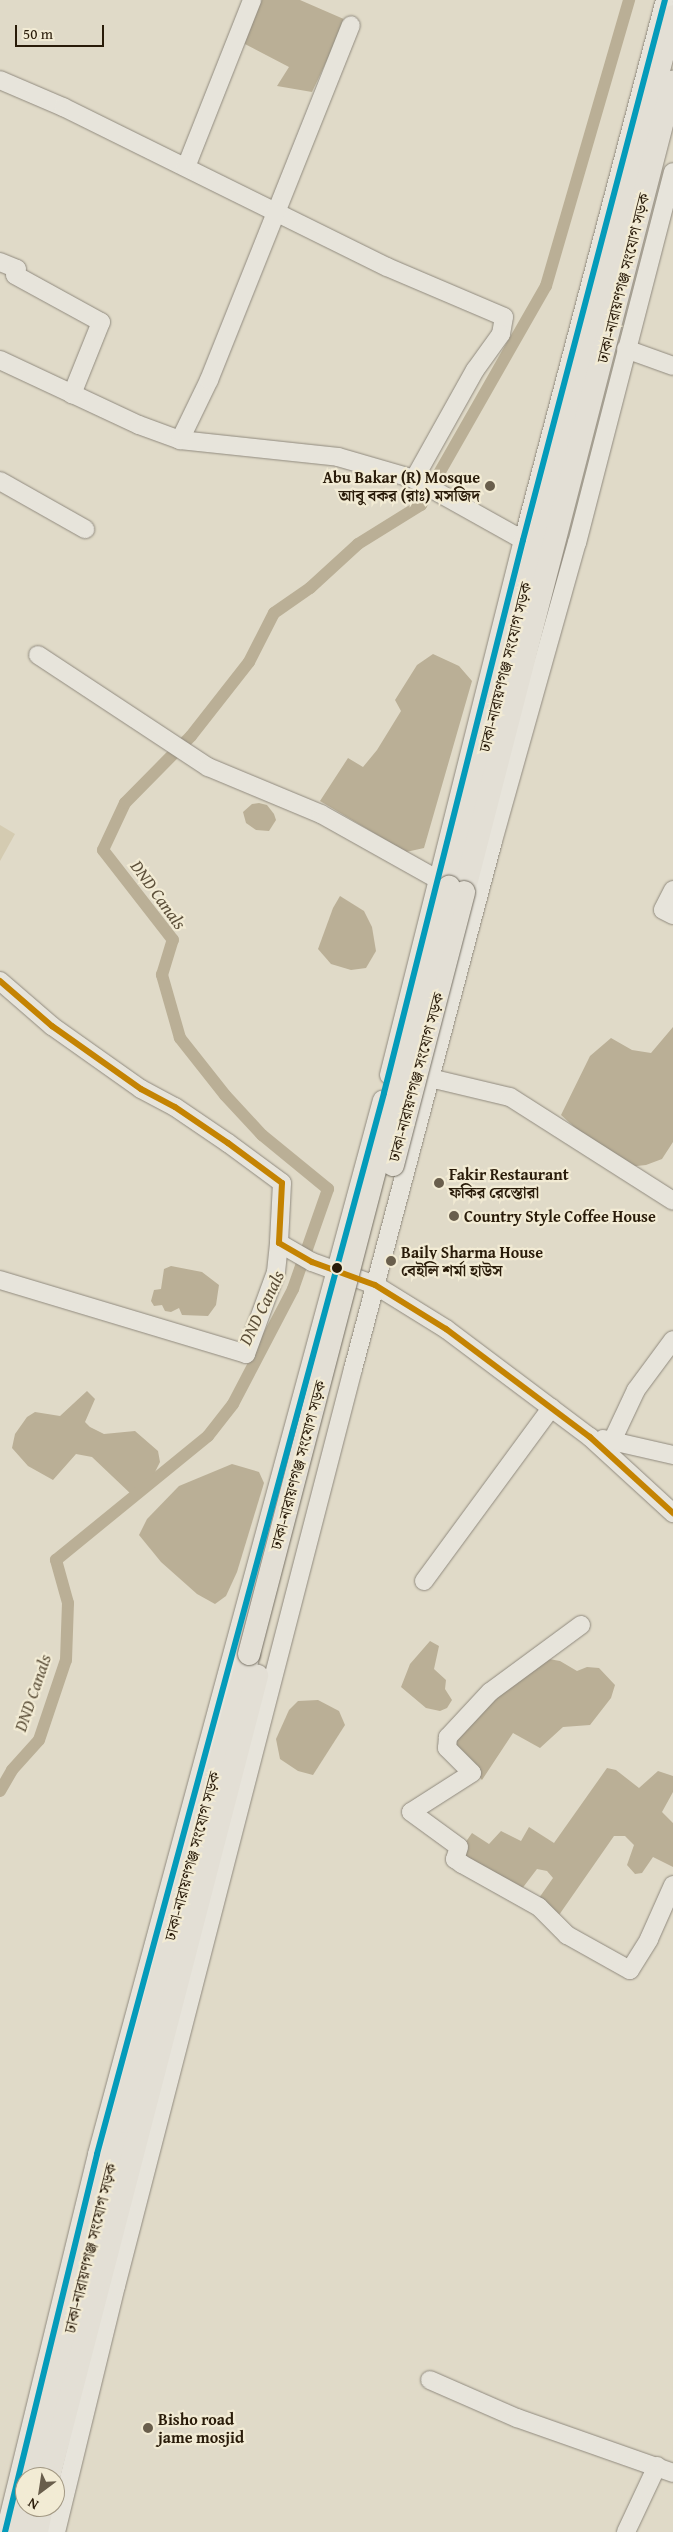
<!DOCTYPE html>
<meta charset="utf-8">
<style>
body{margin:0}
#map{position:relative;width:673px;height:2532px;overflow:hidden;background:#e0dac8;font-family:"Gentium Book Plus","Noto Serif Bengali",serif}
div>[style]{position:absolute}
.green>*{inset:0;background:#d4cbb1}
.water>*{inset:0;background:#baaf96}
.canal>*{height:12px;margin:-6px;padding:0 6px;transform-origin:6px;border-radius:6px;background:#baaf96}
.roads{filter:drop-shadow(0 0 1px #908a7e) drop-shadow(0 0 1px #908a7e)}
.minor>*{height:18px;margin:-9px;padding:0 9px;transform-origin:9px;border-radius:9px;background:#e7e4db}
.major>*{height:22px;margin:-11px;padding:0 11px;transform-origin:11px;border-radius:11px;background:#e3dfd5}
.bridges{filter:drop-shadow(0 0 1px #767064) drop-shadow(0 0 1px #767064)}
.major-bridge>*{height:22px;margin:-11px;padding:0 11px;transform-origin:11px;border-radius:11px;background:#e3dfd5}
.bus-1>*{height:6px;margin:-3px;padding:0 3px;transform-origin:3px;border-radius:3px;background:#c48302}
.bus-2>*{height:6px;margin:-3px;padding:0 3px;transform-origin:3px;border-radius:3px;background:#049bba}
.dots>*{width:14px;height:14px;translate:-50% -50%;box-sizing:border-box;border:2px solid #f2ebd4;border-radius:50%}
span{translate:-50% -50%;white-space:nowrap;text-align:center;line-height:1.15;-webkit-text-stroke:4.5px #f2ebd4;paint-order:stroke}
.street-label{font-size:16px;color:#291b09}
.poi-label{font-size:16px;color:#291b09;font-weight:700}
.right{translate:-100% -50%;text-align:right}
.left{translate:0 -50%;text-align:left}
.water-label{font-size:18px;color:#5c4f39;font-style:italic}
.north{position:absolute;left:15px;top:2467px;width:50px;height:50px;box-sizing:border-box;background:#f2ebd4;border:1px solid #a29883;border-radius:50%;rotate:211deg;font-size:14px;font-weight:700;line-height:20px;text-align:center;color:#291b09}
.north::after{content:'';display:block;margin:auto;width:18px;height:22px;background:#695e4c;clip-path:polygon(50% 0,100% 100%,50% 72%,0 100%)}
.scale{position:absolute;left:15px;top:25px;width:89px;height:22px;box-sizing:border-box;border:2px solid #291b09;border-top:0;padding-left:6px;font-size:15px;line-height:18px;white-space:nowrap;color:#291b09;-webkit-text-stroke:4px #f2ebd4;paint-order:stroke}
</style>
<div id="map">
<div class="green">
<i style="clip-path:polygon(0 825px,15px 834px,0 861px)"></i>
</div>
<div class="water">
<i style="clip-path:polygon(261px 0,300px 0,346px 20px,312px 92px,277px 86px,289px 67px,243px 43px)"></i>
<i style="clip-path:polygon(433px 654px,459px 666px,472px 681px,424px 848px,406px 852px,320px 801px,348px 758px,363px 767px,377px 750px,401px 711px,395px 700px,417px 665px)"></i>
<i style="clip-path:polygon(259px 803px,267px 805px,274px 814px,276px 820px,269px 831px,256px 830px,246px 823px,243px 812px,252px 804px)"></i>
<i style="clip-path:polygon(340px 896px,364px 911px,372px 927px,376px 951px,366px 968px,351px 970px,331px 964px,318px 949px,333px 908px)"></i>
<i style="clip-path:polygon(673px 1027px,673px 1142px,662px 1159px,646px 1165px,627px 1167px,600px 1150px,561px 1115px,590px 1056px,611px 1038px,632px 1050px,651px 1053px)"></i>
<i style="clip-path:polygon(171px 1266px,202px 1272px,219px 1285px,216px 1305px,208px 1316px,182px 1315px,179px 1308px,171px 1312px,165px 1311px,162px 1305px,154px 1306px,151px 1301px,154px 1290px,161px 1289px,164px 1269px)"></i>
<i style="clip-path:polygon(87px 1391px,95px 1399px,85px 1422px,90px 1427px,104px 1434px,135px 1431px,158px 1451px,160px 1462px,154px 1474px,132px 1495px,92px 1457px,76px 1454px,53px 1480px,28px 1466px,12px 1448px,15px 1434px,27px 1417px,35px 1412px,60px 1416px)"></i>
<i style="clip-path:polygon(232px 1464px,259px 1472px,264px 1483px,237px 1572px,226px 1596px,215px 1604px,197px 1594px,161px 1562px,139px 1535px,147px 1519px,179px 1486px)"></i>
<i style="clip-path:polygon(430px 1641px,439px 1646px,434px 1669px,446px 1680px,445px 1689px,452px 1700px,447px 1708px,440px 1711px,426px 1708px,401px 1687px,410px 1664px)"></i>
<i style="clip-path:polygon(549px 1659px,560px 1661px,577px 1671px,587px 1667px,599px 1668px,615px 1685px,611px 1698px,590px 1725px,563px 1727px,540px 1748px,513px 1733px,482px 1780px,449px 1743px,493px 1694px)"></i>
<i style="clip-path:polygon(318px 1700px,339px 1711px,345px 1725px,313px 1775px,298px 1771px,280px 1759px,276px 1739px,289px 1710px,298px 1701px)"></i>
<i style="clip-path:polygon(607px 1768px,616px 1770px,639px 1788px,658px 1771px,673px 1776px,673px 1792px,662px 1812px,673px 1823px,673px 1867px,653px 1857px,642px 1873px,635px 1874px,627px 1865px,634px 1845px,625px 1836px,614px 1836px,559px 1915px,551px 1911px,539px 1898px,553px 1878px,547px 1871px,537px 1869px,521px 1890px,465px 1856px,465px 1843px,472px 1833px,489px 1844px,501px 1831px,521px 1841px,529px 1827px,554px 1843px)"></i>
</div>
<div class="canal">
<i style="left:0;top:1791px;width:24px;rotate:-60deg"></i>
<i style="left:12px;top:1770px;width:40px;rotate:-48deg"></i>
<i style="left:39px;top:1740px;width:84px;rotate:-71.4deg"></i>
<i style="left:66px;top:1660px;width:57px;rotate:-88deg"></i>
<i style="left:68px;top:1603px;width:45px;rotate:-105.6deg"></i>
<i style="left:56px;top:1560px;width:196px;rotate:-39.2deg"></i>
<i style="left:208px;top:1436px;width:41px;rotate:-52deg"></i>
<i style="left:233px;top:1404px;width:130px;rotate:-62.4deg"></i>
<i style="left:293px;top:1289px;width:106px;rotate:-70.7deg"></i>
<i style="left:328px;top:1189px;width:85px;rotate:-140.7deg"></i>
<i style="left:262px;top:1135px;width:54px;rotate:-132.8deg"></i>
<i style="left:225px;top:1095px;width:73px;rotate:-128.3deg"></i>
<i style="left:180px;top:1038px;width:66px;rotate:-105.9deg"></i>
<i style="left:162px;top:975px;width:37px;rotate:-73deg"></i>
<i style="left:173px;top:940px;width:114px;rotate:-127.9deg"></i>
<i style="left:103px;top:850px;width:52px;rotate:-64.9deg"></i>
<i style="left:125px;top:803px;width:94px;rotate:-45.4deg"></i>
<i style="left:191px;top:736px;width:94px;rotate:-51.9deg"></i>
<i style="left:249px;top:662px;width:55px;rotate:-63deg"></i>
<i style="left:274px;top:613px;width:44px;rotate:-34.8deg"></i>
<i style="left:310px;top:588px;width:65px;rotate:-42.5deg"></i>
<i style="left:358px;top:544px;width:74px;rotate:-31.8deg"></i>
<i style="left:421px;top:505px;width:252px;rotate:-60.3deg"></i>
<i style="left:546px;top:286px;width:298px;rotate:-73.8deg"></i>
</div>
<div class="roads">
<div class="minor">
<i style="left:0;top:80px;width:69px;rotate:23.2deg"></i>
<i style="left:63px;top:107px;width:361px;rotate:26.3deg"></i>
<i style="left:387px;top:267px;width:127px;rotate:23.1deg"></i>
<i style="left:504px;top:317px;width:17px;rotate:100deg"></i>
<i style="left:501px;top:334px;width:44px;rotate:125.8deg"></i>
<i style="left:475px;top:370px;width:125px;rotate:119.2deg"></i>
<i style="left:186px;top:167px;width:180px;rotate:-68.4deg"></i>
<i style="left:0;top:262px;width:18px;rotate:22deg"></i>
<i style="left:17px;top:269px;width:6px;rotate:108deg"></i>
<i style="left:15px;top:275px;width:98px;rotate:28.7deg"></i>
<i style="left:101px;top:322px;width:78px;rotate:111.9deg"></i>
<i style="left:626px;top:349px;width:50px;rotate:19.9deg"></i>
<i style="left:0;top:360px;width:153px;rotate:25.1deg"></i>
<i style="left:139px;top:425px;width:44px;rotate:20.1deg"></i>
<i style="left:180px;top:440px;width:159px;rotate:6.1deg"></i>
<i style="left:338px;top:457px;width:79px;rotate:16.1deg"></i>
<i style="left:414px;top:479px;width:125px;rotate:29.2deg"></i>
<i style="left:180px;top:440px;width:67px;rotate:-64.2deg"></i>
<i style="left:209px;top:380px;width:382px;rotate:-68.2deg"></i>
<i style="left:0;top:481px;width:98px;rotate:29.5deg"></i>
<i style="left:38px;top:655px;width:204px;rotate:33.4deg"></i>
<i style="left:208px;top:767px;width:122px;rotate:22.6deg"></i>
<i style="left:321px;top:814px;width:133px;rotate:29.3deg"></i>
<i style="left:673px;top:890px;width:22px;rotate:117deg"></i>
<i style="left:663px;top:910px;width:11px;rotate:27deg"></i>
<i style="left:0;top:981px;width:69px;rotate:40.9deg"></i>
<i style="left:52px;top:1026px;width:109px;rotate:35.3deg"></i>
<i style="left:141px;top:1089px;width:38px;rotate:28deg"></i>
<i style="left:175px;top:1107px;width:64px;rotate:34.2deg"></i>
<i style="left:228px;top:1143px;width:67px;rotate:36.5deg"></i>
<i style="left:282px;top:1183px;width:60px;rotate:92.9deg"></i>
<i style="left:279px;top:1243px;width:38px;rotate:30deg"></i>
<i style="left:312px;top:1262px;width:67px;rotate:20.1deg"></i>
<i style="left:375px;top:1285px;width:84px;rotate:31.8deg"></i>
<i style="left:446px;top:1329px;width:180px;rotate:36.9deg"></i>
<i style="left:590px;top:1437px;width:113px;rotate:42.5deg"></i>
<i style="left:389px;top:1075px;width:552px;rotate:-75.94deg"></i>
<i style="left:523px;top:540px;width:558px;rotate:-75.27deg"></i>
<i style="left:430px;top:1078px;width:82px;rotate:13.4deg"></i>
<i style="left:510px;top:1097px;width:193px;rotate:32.5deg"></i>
<i style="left:0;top:1280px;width:257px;rotate:16.7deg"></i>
<i style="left:246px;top:1354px;width:87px;rotate:-69.9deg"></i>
<i style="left:276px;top:1272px;width:29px;rotate:-84deg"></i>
<i style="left:603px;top:1439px;width:72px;rotate:12.9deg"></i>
<i style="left:612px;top:1441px;width:56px;rotate:-64.8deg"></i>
<i style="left:636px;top:1390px;width:62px;rotate:-53.5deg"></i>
<i style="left:424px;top:1581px;width:215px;rotate:-53.7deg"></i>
<i style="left:581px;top:1625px;width:113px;rotate:143.6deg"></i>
<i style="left:490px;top:1692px;width:62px;rotate:133deg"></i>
<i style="left:448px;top:1737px;width:11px;rotate:95deg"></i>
<i style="left:447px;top:1748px;width:35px;rotate:45deg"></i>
<i style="left:472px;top:1773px;width:72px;rotate:147.4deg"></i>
<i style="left:411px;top:1812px;width:59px;rotate:36.1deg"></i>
<i style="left:459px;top:1847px;width:13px;rotate:108deg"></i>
<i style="left:455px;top:1859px;width:9px;rotate:36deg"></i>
<i style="left:462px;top:1864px;width:88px;rotate:29.2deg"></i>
<i style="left:539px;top:1907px;width:40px;rotate:45deg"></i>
<i style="left:567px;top:1935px;width:72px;rotate:29.1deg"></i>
<i style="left:630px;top:1970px;width:36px;rotate:-58deg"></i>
<i style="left:649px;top:1939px;width:59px;rotate:-66deg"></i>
<i style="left:430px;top:2380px;width:95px;rotate:23.6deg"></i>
<i style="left:517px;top:2418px;width:165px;rotate:19.4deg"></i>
<i style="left:5px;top:2532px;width:389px;rotate:-76.3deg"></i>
<i style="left:97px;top:2154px;width:1092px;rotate:-74.87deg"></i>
<i style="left:56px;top:2532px;width:253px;rotate:-76.3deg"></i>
<i style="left:116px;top:2286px;width:947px;rotate:-75.51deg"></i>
<i style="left:353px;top:1369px;width:546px;rotate:-75.15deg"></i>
<i style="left:493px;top:841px;width:310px;rotate:-74.3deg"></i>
<i style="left:577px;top:543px;width:383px;rotate:-75.5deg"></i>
<i style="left:626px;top:2532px;width:73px;rotate:-64.8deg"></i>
</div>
<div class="major">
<i style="left:449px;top:887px;width:899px;rotate:-75.58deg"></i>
<i style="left:464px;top:892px;width:837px;rotate:-75.53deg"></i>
<i style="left:31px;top:2477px;width:366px;rotate:-75.8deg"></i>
<i style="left:121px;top:2122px;width:485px;rotate:-74.7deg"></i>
<i style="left:49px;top:2477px;width:828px;rotate:-75.44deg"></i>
<i style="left:20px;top:2532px;width:26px;rotate:-79deg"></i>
<i style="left:37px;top:2532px;width:25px;rotate:-79deg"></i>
</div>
</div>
<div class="bridges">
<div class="major-bridge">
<i style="left:393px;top:1165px;width:282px;rotate:-75.4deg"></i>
<i style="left:249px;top:1654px;width:793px;rotate:-75.39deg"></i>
</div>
</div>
<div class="bus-1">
<i style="left:0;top:981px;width:69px;rotate:40.9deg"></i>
<i style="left:52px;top:1026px;width:109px;rotate:35.3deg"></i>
<i style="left:141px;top:1089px;width:38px;rotate:28deg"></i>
<i style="left:175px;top:1107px;width:64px;rotate:34.2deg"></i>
<i style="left:228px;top:1143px;width:67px;rotate:36.5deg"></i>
<i style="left:282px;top:1183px;width:60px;rotate:92.9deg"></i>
<i style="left:279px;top:1243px;width:38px;rotate:30deg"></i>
<i style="left:312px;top:1262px;width:67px;rotate:20.1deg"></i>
<i style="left:375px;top:1285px;width:84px;rotate:31.8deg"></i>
<i style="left:446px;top:1329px;width:180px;rotate:36.9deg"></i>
<i style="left:590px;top:1437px;width:113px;rotate:42.5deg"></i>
</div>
<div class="bus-2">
<i style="left:5px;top:2532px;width:389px;rotate:-76.3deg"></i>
<i style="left:97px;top:2154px;width:1099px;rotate:-74.86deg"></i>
<i style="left:384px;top:1093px;width:570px;rotate:-75.89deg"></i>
<i style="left:523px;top:540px;width:558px;rotate:-75.27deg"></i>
</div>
<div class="dots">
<i style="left:490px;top:486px;background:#695e4c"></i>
<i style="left:439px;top:1183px;background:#695e4c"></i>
<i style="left:454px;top:1216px;background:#695e4c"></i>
<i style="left:391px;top:1261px;background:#695e4c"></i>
<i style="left:337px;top:1268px;background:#291b09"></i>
<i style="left:148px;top:2428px;background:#695e4c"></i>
</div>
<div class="street-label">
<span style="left:623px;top:278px;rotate:-76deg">ঢাকা-নারায়ণগঞ্জ সংযোগ সড়ক</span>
<span style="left:505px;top:667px;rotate:-76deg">ঢাকা-নারায়ণগঞ্জ সংযোগ সড়ক</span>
<span style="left:416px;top:1077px;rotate:-75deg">ঢাকা-নারায়ণগঞ্জ সংযোগ সড়ক</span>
<span style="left:298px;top:1465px;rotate:-75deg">ঢাকা-নারায়ণগঞ্জ সংযোগ সড়ক</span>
<span style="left:192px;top:1856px;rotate:-75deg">ঢাকা-নারায়ণগঞ্জ সংযোগ সড়ক</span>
<span style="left:90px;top:2248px;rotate:-76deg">ঢাকা-নারায়ণগঞ্জ সংযোগ সড়ক</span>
</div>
<div class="poi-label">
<span class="right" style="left:480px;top:486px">Abu Bakar (R) Mosque<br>আবু বকর (রাঃ) মসজিদ</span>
<span class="left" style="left:449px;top:1183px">Fakir Restaurant<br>ফকির রেস্তোরা</span>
<span class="left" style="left:464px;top:1216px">Country Style Coffee House</span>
<span class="left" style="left:401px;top:1261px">Baily Sharma House<br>বেইলি শর্মা হাউস</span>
<span class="left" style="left:158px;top:2428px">Bisho road<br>jame mosjid</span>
</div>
<div class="water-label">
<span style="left:158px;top:895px;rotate:54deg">DND Canals</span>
<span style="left:262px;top:1308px;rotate:-64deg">DND Canals</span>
<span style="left:33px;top:1693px;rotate:-71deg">DND Canals</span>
</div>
<div class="north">N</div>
<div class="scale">50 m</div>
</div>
